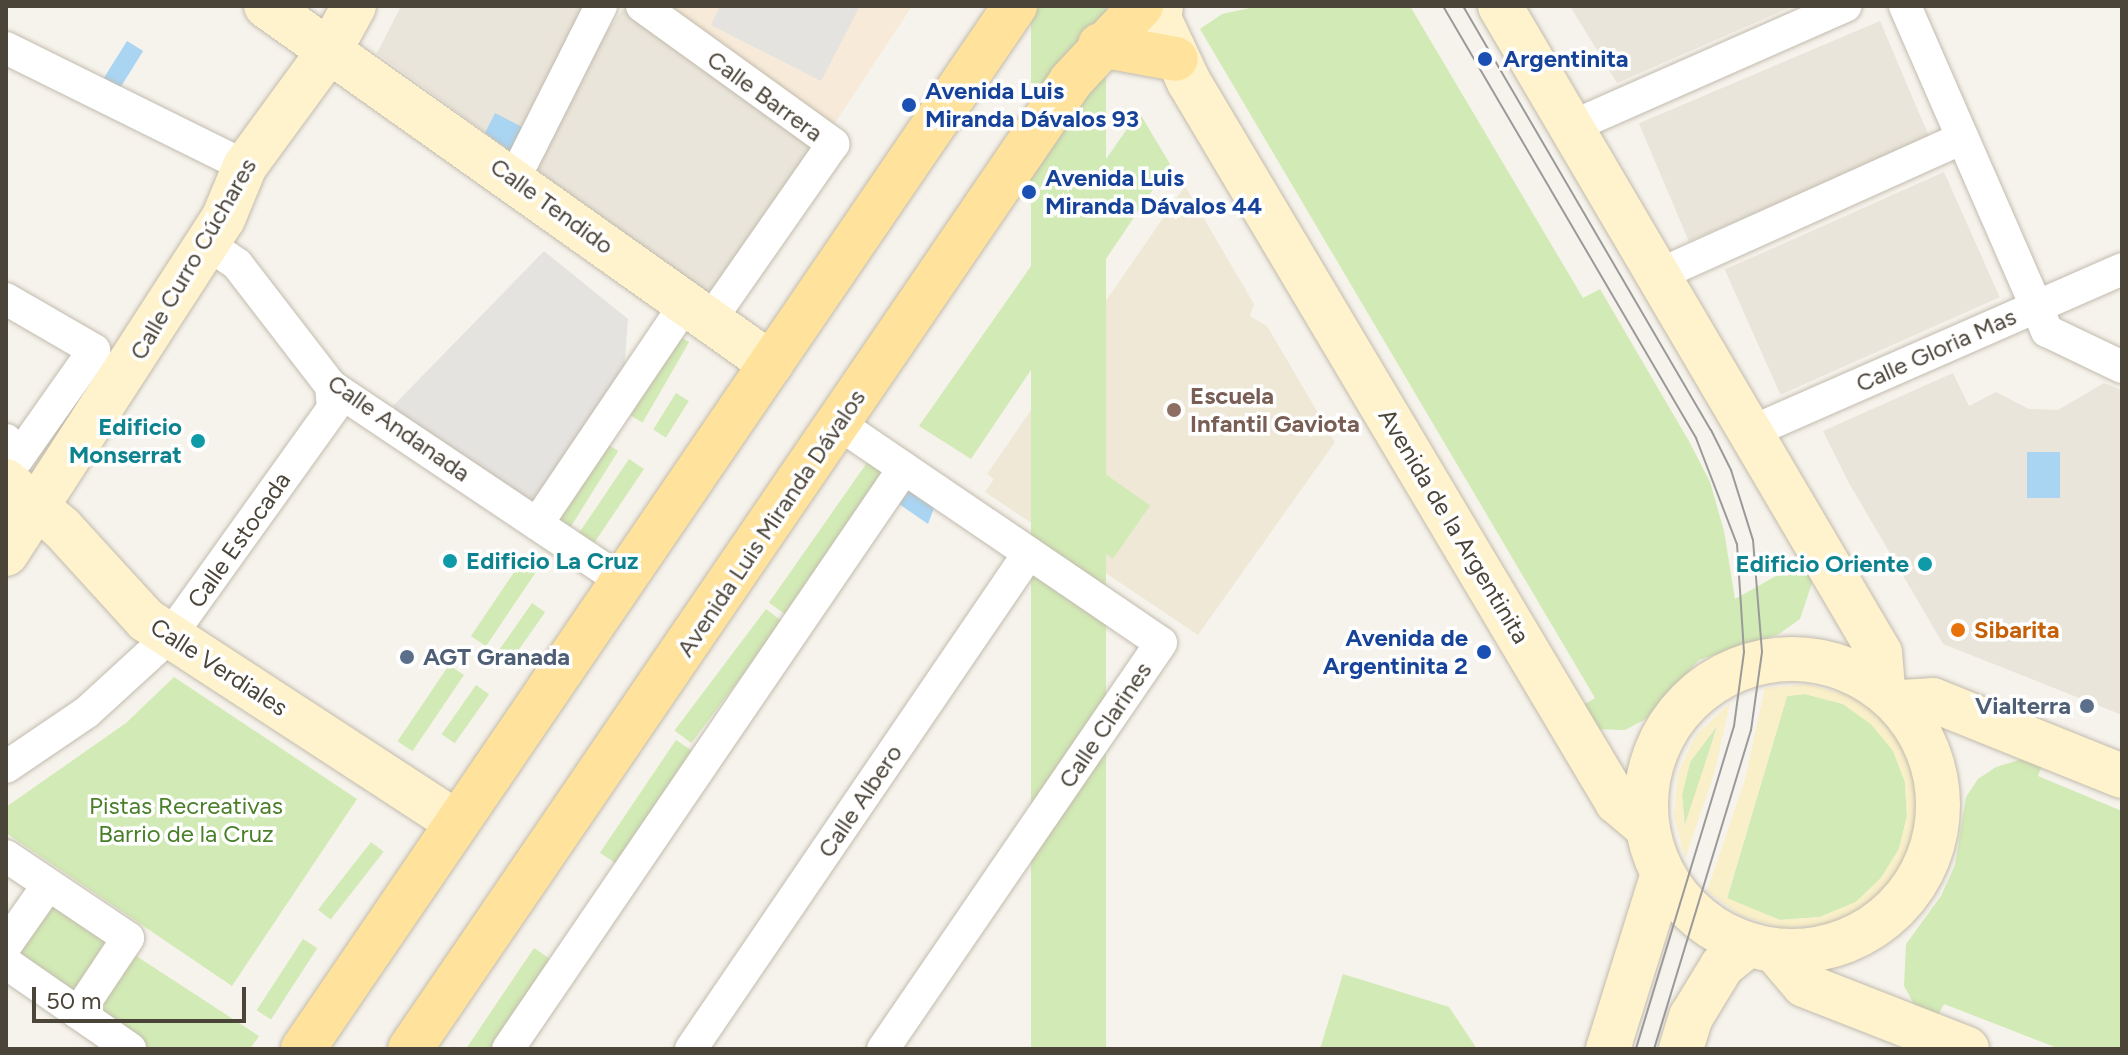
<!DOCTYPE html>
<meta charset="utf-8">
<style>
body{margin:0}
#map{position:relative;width:2128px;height:1055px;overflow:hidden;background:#f6f3ec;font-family:Figtree,sans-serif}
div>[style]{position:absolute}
.residential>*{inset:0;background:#eae5da;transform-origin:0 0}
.commercial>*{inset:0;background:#f7ead8}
.education>*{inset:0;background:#efe8d6}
.green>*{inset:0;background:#d2eab5;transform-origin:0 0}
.sand>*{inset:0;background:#f9efc9}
.parking>*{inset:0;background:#e5e3e0}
.water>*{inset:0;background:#a9d4f2;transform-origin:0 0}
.roads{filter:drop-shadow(0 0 2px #c2bbae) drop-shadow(0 0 2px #c2bbae)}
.street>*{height:32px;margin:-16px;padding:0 16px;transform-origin:16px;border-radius:16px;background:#fff}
.secondary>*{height:44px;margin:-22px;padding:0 22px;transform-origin:22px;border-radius:22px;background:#fff3cd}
.secondary>.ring{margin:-22px;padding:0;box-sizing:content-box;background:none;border:44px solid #fff3cd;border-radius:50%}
.primary>*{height:44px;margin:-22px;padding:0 22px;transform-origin:22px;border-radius:22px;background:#ffe39c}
.tram>*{height:2px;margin:-1px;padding:0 1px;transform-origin:1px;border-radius:1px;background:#9a9a9a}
.dots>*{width:22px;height:22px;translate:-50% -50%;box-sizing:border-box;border:4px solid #fff;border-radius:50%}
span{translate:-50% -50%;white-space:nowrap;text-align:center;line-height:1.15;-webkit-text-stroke:7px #fff;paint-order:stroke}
.transit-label{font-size:24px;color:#164399;font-weight:700}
.left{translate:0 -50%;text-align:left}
.right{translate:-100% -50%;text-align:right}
.street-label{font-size:24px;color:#4b4439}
.education-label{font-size:24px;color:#785e54;font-weight:700}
.culture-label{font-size:24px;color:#0d838f;font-weight:700}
.food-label{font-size:24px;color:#c56008;font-weight:700}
.service-label{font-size:24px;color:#4e5e75;font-weight:700}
.park-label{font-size:24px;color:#4a7f2a}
.frame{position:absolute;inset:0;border:8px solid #4b4439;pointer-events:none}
.scale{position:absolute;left:32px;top:987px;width:214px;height:36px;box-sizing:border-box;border:4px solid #4b4439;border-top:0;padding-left:10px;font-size:24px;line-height:28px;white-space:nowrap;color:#4b4439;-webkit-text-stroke:6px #fff;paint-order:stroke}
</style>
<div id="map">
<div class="residential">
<i style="clip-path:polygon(401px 6px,589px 6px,513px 153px,377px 53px)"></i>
<i style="clip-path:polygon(1570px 6px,1793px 6px,1617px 83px)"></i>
<i style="left:623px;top:9px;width:241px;height:183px;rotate:36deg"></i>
<i style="left:1880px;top:21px;width:128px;height:262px;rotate:67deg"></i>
<i style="left:1944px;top:172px;width:137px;height:240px;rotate:66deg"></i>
<i style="clip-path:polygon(1953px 373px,1969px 406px,1996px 392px,2029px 409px,2058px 410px,2104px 383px,2122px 390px,2122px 715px,1943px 644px,1849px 483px,1823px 431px)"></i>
</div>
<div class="commercial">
<i style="clip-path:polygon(659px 6px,912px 6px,831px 129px)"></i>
</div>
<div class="education">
<i style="clip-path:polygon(1185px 186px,1254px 304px,1250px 316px,1267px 326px,1335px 442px,1198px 635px,985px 492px,994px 479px,987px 474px)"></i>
</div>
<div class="green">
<i style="left:1031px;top:6px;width:75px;height:1262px"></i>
<i style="clip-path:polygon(1259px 6px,1410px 6px,1583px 298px,1600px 289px,1690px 443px,1710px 482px,1724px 531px,1735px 599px,1806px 559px,1813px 580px,1800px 619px,1779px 634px,1699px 660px,1646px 719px,1625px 730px,1593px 729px,1580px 707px,1595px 698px,1200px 29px,1222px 14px)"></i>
<i style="clip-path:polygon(1139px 112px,1170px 164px,971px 459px,919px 426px)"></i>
<i style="left:677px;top:335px;width:14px;height:93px;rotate:30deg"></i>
<i style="left:676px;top:393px;width:15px;height:43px;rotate:32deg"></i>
<i style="left:602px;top:441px;width:19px;height:92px;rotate:32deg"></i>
<i style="left:871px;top:457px;width:19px;height:178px;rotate:35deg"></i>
<i style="left:629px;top:459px;width:18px;height:93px;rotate:34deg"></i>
<i style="left:1101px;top:471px;width:60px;height:65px;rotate:35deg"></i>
<i style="left:523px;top:559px;width:18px;height:93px;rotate:34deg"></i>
<i style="left:532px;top:603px;width:16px;height:60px;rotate:35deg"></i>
<i style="left:766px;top:609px;width:21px;height:152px;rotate:37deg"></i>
<i style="left:449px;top:665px;width:18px;height:92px;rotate:34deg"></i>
<i style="clip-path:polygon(174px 677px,357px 799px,232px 986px,6px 833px,6px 807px,126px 723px)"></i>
<i style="left:476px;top:685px;width:16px;height:60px;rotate:35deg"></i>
<i style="clip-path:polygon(1805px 694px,1843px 704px,1871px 724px,1893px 750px,1905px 782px,1907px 816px,1899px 849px,1881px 878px,1856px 902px,1820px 917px,1780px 920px,1727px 899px,1787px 696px)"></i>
<i style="clip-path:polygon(1717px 726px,1685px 828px,1682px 794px,1690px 762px)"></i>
<i style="left:676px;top:740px;width:22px;height:136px;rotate:34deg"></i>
<i style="clip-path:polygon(2032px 756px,2044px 760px,2038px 776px,2122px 811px,2122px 1049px,2060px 1049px,1944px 1004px,1935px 1021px,1915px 1006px,1904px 986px,1906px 944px,1941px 896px,1955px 865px,1966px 797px,1978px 779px,1996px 767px)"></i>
<i style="left:371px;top:842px;width:16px;height:86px;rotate:38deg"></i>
<i style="clip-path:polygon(52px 901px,259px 1036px,250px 1049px,147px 1049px,9px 957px)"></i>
<i style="left:303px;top:939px;width:17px;height:85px;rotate:33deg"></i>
<i style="left:534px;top:948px;width:22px;height:122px;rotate:34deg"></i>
<i style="clip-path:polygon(1343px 974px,1449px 1007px,1477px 1049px,1320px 1049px)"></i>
</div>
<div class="sand">
<i style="clip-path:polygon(evenodd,1807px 684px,1848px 695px,1879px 716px,1902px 744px,1915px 779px,1918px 815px,1909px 851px,1891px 883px,1864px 908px,1825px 925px,1782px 928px,1741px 916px,1707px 891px,1745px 780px,1765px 688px,1807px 684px,1805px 694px,1843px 704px,1871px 724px,1893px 751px,1905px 782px,1907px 816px,1899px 849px,1881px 878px,1856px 902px,1820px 917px,1780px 920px,1727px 898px,1787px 696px,1805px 694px)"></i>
<i style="clip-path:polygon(evenodd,1730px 703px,1714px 774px,1685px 859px,1674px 816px,1678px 773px,1696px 735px,1730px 703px,1716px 727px,1717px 728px,1684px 827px,1682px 795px,1690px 762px,1716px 727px)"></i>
</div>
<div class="parking">
<i style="clip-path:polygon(720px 6px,860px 6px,821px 81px,711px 25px)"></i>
<i style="clip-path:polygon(544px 251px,628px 319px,624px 373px,534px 503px,391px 408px)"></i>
</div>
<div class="water">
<i style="left:127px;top:41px;width:19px;height:44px;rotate:32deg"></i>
<i style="clip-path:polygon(495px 113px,526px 129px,513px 153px,485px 133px)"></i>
<i style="left:2027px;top:452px;width:33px;height:46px"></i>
<i style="clip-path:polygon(910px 490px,934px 508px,928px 524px,899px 504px)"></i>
</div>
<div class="roads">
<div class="street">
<i style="left:642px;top:6px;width:236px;rotate:35.8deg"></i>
<i style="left:833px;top:144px;width:215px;rotate:124.9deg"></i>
<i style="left:1905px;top:6px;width:355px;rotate:66.4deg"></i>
<i style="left:2047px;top:331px;width:83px;rotate:25.6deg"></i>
<i style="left:6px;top:48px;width:267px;rotate:26.3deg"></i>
<i style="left:1571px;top:127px;width:300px;rotate:-23.8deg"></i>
<i style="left:514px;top:179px;width:194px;rotate:-63.3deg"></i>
<i style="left:206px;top:243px;width:37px;rotate:34deg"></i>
<i style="left:237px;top:264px;width:154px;rotate:52.4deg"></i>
<i style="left:331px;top:386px;width:350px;rotate:33.8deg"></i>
<i style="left:1658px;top:275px;width:334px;rotate:-24.2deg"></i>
<i style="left:6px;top:299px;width:102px;rotate:30.1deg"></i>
<i style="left:94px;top:350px;width:133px;rotate:125.2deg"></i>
<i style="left:17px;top:459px;width:22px;rotate:-120deg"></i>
<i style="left:839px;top:424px;width:389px;rotate:34.2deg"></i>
<i style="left:1161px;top:643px;width:492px;rotate:124.4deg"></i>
<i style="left:1751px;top:432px;width:405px;rotate:-23.7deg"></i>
<i style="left:537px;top:524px;width:245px;rotate:-56deg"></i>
<i style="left:6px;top:767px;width:98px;rotate:-34.2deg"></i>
<i style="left:87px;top:712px;width:113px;rotate:-42.5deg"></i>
<i style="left:170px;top:636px;width:280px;rotate:-54.4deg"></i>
<i style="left:333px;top:408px;width:22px;rotate:-95deg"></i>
<i style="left:6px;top:856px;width:147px;rotate:33.9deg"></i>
<i style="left:128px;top:938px;width:90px;rotate:123.7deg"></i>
<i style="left:6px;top:945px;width:73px;rotate:-55deg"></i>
<i style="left:6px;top:963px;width:151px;rotate:34.7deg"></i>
<i style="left:508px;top:1049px;width:703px;rotate:-55.72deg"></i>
<i style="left:691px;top:1049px;width:600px;rotate:-55.73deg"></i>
</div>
<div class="secondary">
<i style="left:266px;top:6px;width:619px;rotate:35.33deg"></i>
<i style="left:1161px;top:6px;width:12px;rotate:99deg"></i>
<i style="left:1159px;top:18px;width:71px;rotate:64.9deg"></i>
<i style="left:1189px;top:82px;width:838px;rotate:59.27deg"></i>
<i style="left:1617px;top:802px;width:39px;rotate:40deg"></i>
<i style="left:1500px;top:6px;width:750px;rotate:59.57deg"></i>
<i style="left:1880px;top:653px;width:35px;rotate:85deg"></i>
<i style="left:6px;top:481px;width:73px;rotate:40deg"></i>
<i style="left:62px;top:528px;width:125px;rotate:47.6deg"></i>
<i style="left:146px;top:620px;width:371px;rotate:33.1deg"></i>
<i style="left:6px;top:554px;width:399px;rotate:-57.1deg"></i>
<i style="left:223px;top:219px;width:57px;rotate:-67.5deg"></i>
<i style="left:245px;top:166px;width:144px;rotate:-53.8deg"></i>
<i style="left:330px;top:50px;width:50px;rotate:-61.4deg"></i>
<i class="ring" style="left:1646px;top:659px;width:248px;height:248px"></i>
<i style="left:1900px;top:702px;width:33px;rotate:-3deg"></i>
<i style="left:1933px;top:700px;width:204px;rotate:21.9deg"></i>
<i style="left:1775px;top:951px;width:45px;rotate:49.5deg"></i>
<i style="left:1804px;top:985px;width:175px;rotate:21.4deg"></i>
<i style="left:1608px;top:1049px;width:180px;rotate:-72.6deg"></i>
<i style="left:1681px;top:1049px;width:34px;rotate:-73deg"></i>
<i style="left:1691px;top:1017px;width:60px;rotate:-58.7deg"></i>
<i style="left:1722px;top:966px;width:32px;rotate:-39deg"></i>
</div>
<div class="primary">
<i style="left:1100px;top:45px;width:77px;rotate:10.4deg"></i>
<i style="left:303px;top:1049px;width:1263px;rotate:-55.68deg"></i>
<i style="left:410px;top:1049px;width:1172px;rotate:-55.67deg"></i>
<i style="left:1071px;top:81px;width:103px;rotate:-47deg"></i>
</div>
</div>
<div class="tram">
<i style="left:1443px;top:6px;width:501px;rotate:59.64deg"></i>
<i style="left:1696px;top:438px;width:114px;rotate:68.9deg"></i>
<i style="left:1737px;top:544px;width:108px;rotate:86.3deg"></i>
<i style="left:1744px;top:652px;width:75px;rotate:97.7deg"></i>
<i style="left:1734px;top:726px;width:338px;rotate:106.9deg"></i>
<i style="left:1463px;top:6px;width:491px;rotate:59.7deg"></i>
<i style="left:1711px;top:430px;width:45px;rotate:63.4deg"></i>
<i style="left:1731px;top:470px;width:73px;rotate:72.6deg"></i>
<i style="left:1753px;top:540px;width:112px;rotate:85.4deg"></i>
<i style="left:1762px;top:652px;width:79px;rotate:98deg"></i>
<i style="left:1751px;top:730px;width:333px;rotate:106.9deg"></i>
</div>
<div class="dots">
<i style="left:1485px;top:59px;background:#1a4fb4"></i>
<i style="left:909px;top:105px;background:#1a4fb4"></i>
<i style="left:1029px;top:192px;background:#1a4fb4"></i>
<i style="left:1174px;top:410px;background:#8d6e63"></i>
<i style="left:198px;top:441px;background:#0f9aa8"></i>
<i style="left:450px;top:561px;background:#0f9aa8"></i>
<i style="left:1925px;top:564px;background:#0f9aa8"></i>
<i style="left:1958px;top:630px;background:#e8710a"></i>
<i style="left:1484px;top:652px;background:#1a4fb4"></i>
<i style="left:407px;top:657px;background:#5c6f8a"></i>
<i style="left:2087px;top:706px;background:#5c6f8a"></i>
</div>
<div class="transit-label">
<span class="left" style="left:1503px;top:59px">Argentinita</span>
<span class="left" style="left:925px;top:105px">Avenida Luis<br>Miranda Dávalos 93</span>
<span class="left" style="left:1045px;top:192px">Avenida Luis<br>Miranda Dávalos 44</span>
<span class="right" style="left:1468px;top:652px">Avenida de<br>Argentinita 2</span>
</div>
<div class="street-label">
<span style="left:765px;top:96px;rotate:36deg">Calle Barrera</span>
<span style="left:552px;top:206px;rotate:36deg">Calle Tendido</span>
<span style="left:193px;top:259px;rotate:-60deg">Calle Curro Cúchares</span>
<span style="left:1936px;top:350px;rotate:-24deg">Calle Gloria Mas</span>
<span style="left:399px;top:428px;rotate:35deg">Calle Andanada</span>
<span style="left:771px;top:523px;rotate:-56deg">Avenida Luis Miranda Dávalos</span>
<span style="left:1454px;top:526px;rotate:59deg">Avenida de la Argentinita</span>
<span style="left:239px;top:540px;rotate:-55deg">Calle Estocada</span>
<span style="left:219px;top:667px;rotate:33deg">Calle Verdiales</span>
<span style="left:1105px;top:725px;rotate:-56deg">Calle Clarines</span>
<span style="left:860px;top:801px;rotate:-56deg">Calle Albero</span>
</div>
<div class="education-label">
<span class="left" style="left:1190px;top:410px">Escuela<br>Infantil Gaviota</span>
</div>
<div class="culture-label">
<span class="right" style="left:182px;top:441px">Edificio<br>Monserrat</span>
<span class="left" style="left:466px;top:561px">Edificio La Cruz</span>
<span class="right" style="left:1909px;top:564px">Edificio Oriente</span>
</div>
<div class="food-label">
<span class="left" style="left:1974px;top:630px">Sibarita</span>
</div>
<div class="service-label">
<span class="left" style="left:423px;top:657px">AGT Granada</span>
<span class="right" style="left:2071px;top:706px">Vialterra</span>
</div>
<div class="park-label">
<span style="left:186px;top:820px">Pistas Recreativas<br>Barrio de la Cruz</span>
</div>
<div class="frame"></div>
<div class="scale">50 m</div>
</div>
